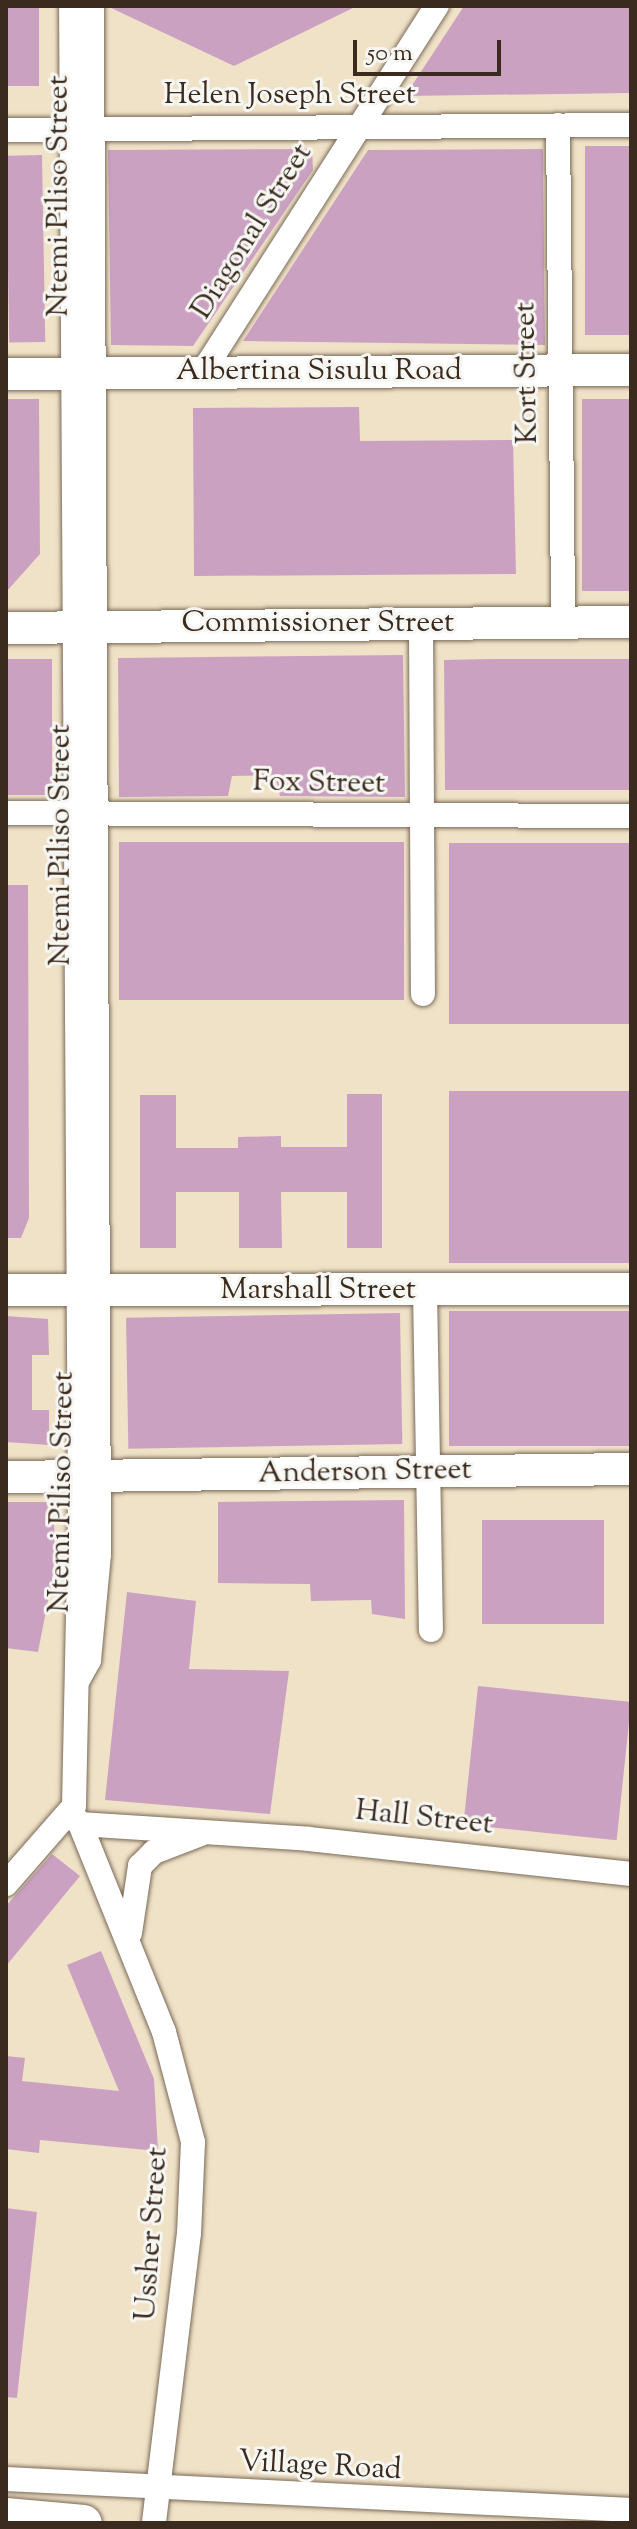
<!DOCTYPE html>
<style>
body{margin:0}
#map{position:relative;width:637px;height:2529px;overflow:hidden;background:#f0e2c7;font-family:"Sorts Mill Goudy",serif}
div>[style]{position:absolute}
.building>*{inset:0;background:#cba1c2;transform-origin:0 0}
.roads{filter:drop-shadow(0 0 2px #7a6a59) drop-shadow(0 0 2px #7a6a59)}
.minor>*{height:24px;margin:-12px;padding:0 12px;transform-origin:12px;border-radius:12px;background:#fff}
.major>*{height:32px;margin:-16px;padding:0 16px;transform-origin:16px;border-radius:16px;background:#fff}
.highway>*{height:36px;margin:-18px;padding:0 18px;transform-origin:18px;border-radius:18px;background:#fff}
span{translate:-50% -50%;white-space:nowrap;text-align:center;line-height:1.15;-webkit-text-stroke:6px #f6f6f2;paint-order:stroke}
.street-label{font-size:30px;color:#3b2a1e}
.frame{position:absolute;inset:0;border:8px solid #3b2a1e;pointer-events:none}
.scale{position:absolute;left:353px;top:40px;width:148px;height:36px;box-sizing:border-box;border:4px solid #3b2a1e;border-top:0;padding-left:10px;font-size:24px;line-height:28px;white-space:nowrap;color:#3b2a1e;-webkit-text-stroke:6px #f6f6f2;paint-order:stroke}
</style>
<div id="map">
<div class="building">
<i style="left:6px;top:6px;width:33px;height:80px"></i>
<i style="clip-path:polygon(107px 6px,357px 6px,234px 66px)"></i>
<i style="clip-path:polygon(464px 6px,631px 6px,631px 93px,405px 96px)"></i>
<i style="left:631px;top:146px;width:189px;height:46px;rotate:90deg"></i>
<i style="clip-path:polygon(312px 149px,313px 170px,193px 346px,111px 345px,108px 150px)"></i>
<i style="clip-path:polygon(543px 149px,545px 345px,243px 341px,368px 150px)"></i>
<i style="left:42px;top:155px;width:187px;height:36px;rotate:89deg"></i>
<i style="clip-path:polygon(6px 399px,39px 399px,40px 554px,6px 592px)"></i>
<i style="left:631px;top:399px;width:192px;height:49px;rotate:90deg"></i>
<i style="clip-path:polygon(359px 407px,360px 441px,513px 440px,516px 574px,194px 576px,193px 408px)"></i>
<i style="clip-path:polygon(403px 655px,405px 797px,280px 796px,275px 775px,232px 776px,228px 796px,119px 797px,118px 658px)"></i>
<i style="left:6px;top:659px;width:46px;height:136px"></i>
<i style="clip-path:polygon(492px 659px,631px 659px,631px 790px,445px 790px,444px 660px)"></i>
<i style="left:404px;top:842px;width:158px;height:285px;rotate:90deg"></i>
<i style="left:631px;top:843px;width:181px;height:182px;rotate:90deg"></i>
<i style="clip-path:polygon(6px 885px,28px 885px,29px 1218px,21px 1238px,6px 1238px)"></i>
<i style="left:449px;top:1091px;width:182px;height:172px"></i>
<i style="clip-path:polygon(347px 1094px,382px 1094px,382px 1248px,347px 1248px,347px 1192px,281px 1192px,282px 1248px,239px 1248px,239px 1192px,176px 1192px,176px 1248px,140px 1248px,140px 1095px,176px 1095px,176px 1148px,238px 1148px,238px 1137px,281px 1136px,281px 1147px,347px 1147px)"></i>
<i style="left:631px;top:1311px;width:135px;height:182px;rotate:90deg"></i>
<i style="left:400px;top:1313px;width:131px;height:274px;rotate:89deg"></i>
<i style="clip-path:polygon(6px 1316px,48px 1319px,49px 1355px,32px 1355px,32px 1410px,49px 1410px,49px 1445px,6px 1442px)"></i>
<i style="clip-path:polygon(404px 1500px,405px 1619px,372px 1614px,371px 1600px,311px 1601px,310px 1584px,218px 1583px,218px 1502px)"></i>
<i style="clip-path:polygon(6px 1502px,46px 1502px,54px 1524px,55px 1565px,38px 1652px,6px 1648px)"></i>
<i style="left:604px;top:1520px;width:104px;height:122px;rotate:90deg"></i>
<i style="clip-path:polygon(127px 1592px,196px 1601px,189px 1669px,289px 1671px,270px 1814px,105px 1800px)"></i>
<i style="left:478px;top:1686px;width:154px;height:139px;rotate:6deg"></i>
<i style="clip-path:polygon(52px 1854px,80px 1876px,6px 1966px,6px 1906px)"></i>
<i style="clip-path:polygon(101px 1951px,154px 2079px,158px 2151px,40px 2140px,39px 2153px,6px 2149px,6px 2056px,25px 2058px,22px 2081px,119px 2091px,67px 1965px)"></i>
<i style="clip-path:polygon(6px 2208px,37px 2212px,17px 2398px,6px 2397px)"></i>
</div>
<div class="roads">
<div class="minor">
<i style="left:558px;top:125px;width:497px;rotate:89.4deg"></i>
<i style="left:6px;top:130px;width:625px;rotate:-0.46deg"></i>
<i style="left:202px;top:373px;width:436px;rotate:-57.4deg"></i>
<i style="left:421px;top:623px;width:371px;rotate:89.7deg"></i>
<i style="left:6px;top:813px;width:625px;rotate:0.28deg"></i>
<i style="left:425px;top:1290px;width:340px;rotate:89deg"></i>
<i style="left:78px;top:1680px;width:23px;rotate:-61deg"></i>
<i style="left:89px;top:1660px;width:106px;rotate:-84.6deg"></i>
<i style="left:99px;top:1554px;width:1548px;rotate:-90.26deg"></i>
<i style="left:73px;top:1815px;width:11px;rotate:52deg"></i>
<i style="left:80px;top:1824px;width:229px;rotate:3.7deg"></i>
<i style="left:309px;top:1839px;width:324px;rotate:6.2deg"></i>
<i style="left:80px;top:1824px;width:224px;rotate:68deg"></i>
<i style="left:164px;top:2032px;width:114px;rotate:75.2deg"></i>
<i style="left:193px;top:2142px;width:91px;rotate:92.5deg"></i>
<i style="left:189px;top:2233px;width:292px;rotate:96.9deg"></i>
<i style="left:6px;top:1884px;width:103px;rotate:-48.9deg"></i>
<i style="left:74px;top:1806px;width:294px;rotate:-88.8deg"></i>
<i style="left:80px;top:1512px;width:1506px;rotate:-90.34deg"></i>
<i style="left:130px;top:1933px;width:68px;rotate:-81.5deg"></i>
<i style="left:140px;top:1866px;width:20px;rotate:-45deg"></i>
<i style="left:154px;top:1852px;width:50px;rotate:-21deg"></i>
<i style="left:6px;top:2479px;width:626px;rotate:2.84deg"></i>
</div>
<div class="major">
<i style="left:6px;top:374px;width:625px;rotate:-0.37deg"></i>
<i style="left:6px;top:628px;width:625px;rotate:-0.55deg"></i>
<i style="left:6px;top:1290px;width:625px;rotate:-0.09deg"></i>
<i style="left:6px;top:1477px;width:625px;rotate:-0.73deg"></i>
</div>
<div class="highway">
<i style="left:6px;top:2516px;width:78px;rotate:5.1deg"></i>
</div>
</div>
<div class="street-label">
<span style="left:290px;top:96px">Helen Joseph Street</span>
<span style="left:60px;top:196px;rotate:-90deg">Ntemi Piliso Street</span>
<span style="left:253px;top:232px;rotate:-58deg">Diagonal Street</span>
<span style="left:319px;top:372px">Albertina Sisulu Road</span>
<span style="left:528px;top:373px;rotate:-91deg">Kort Street</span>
<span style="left:318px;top:624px">Commissioner Street</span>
<span style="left:319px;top:784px;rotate:1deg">Fox Street</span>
<span style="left:62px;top:845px;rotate:-90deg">Ntemi Piliso Street</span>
<span style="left:318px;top:1291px">Marshall Street</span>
<span style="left:365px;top:1473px;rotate:-1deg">Anderson Street</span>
<span style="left:63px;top:1492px;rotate:-89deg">Ntemi Piliso Street</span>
<span style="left:424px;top:1819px;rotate:6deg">Hall Street</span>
<span style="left:153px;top:2234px;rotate:-86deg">Ussher Street</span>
<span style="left:320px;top:2467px;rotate:3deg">Village Road</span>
</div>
<div class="frame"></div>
<div class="scale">50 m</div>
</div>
